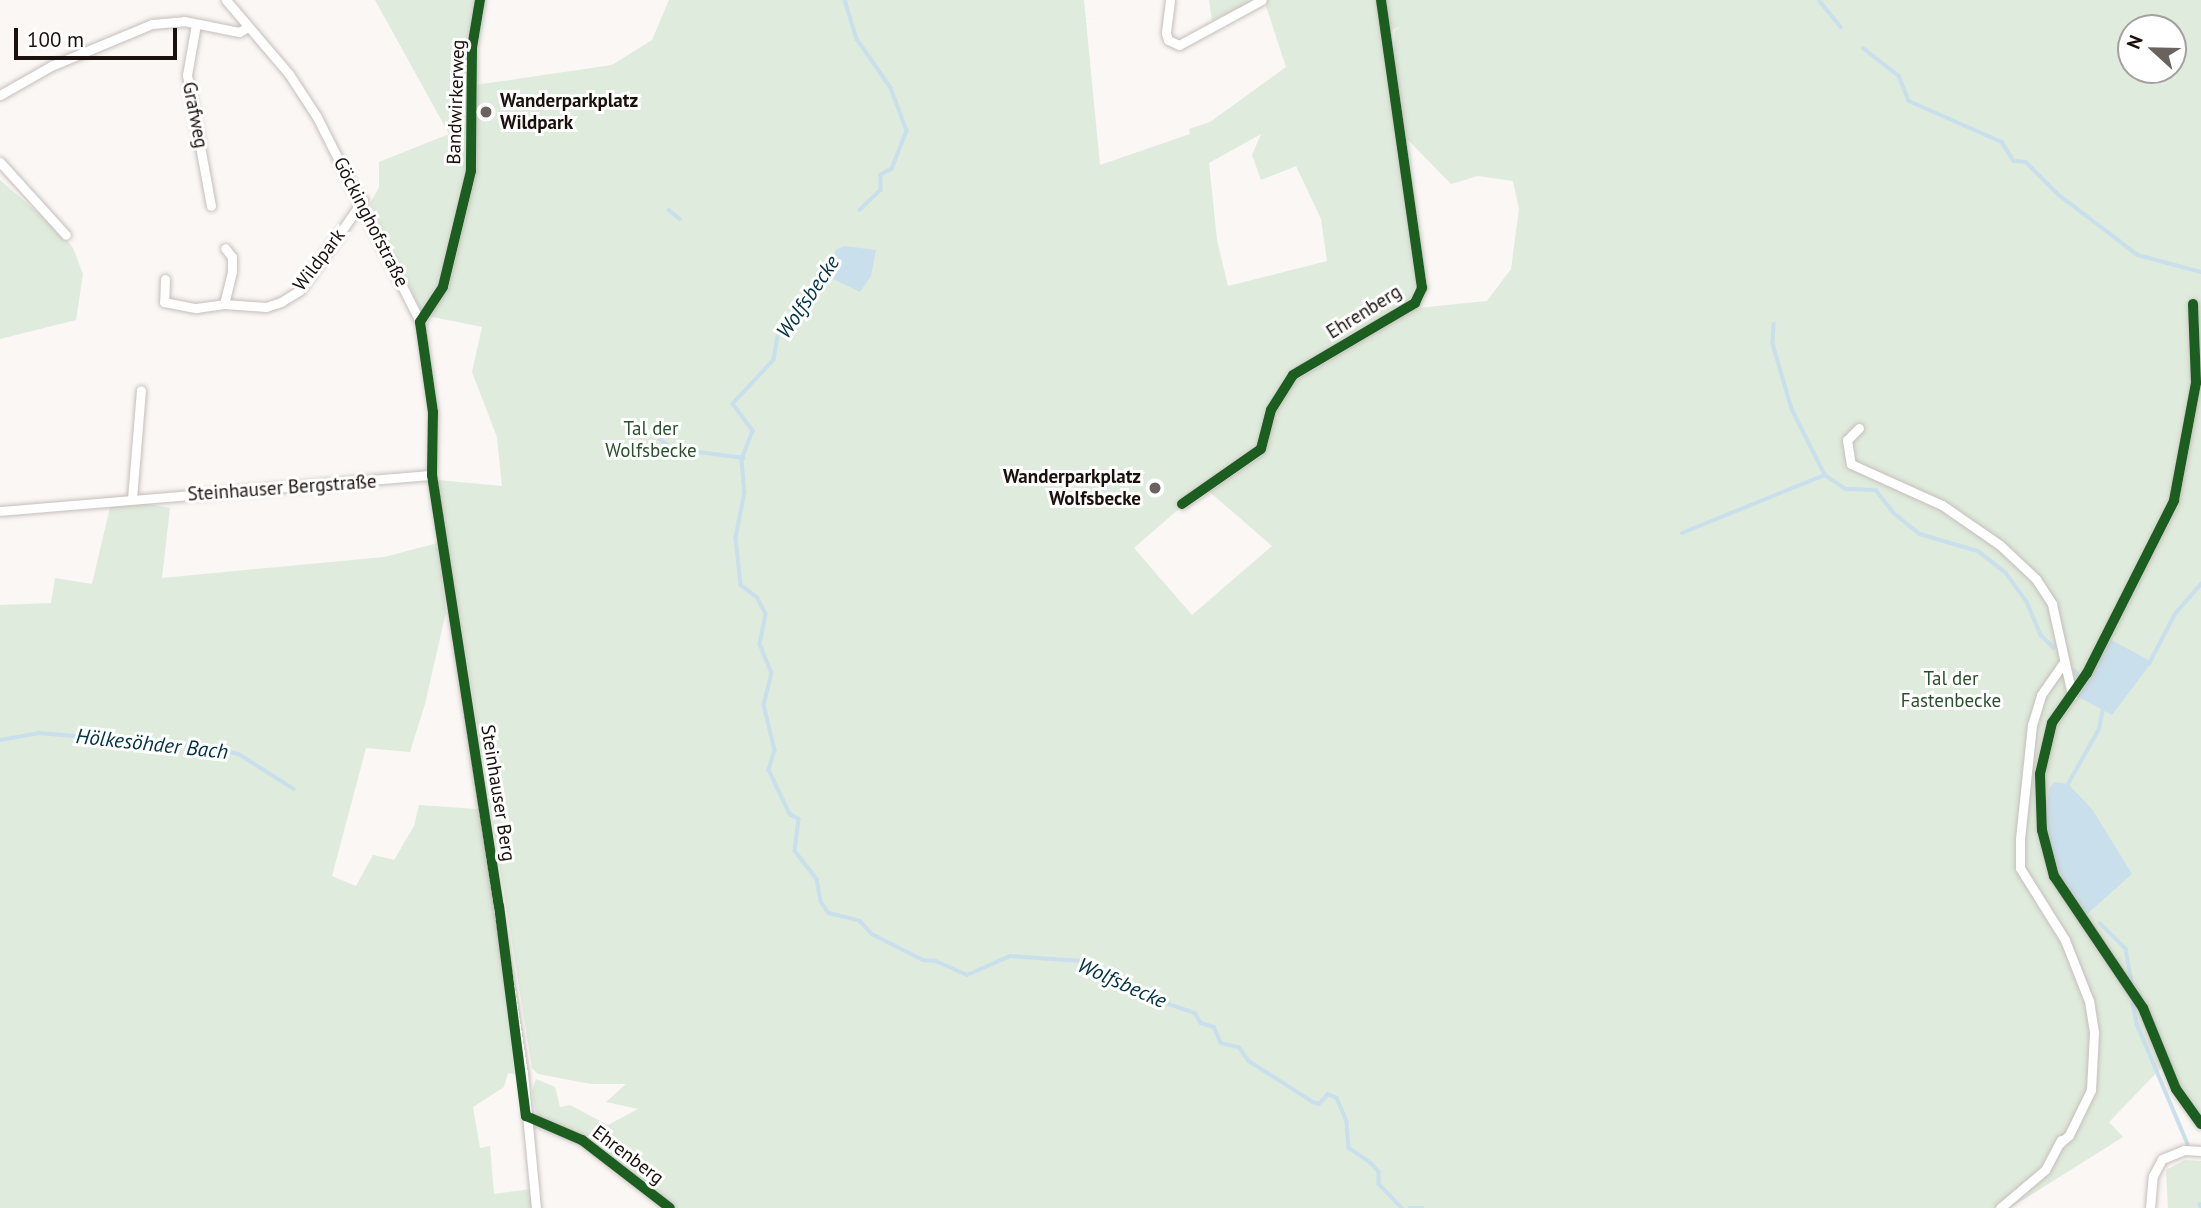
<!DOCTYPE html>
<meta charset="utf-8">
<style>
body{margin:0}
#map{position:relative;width:2201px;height:1208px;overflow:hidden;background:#faf7f5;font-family:"PT Sans",sans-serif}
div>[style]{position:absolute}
.green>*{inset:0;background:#dfebdc}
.water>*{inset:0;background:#c9dfeb}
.stream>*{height:3.5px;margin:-1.75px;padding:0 1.75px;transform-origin:1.75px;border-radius:1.75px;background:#c9dfeb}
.roads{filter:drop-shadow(0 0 2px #c5bebb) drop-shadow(0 0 2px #c5bebb)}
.street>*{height:9px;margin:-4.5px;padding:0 4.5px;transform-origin:4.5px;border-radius:4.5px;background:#fefefe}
.cycleway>*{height:10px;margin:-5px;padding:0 5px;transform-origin:5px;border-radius:5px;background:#1b5e20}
.dots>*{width:19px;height:19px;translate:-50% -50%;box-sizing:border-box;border:4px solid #fff;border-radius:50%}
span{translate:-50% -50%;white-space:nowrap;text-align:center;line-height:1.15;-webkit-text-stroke:6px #fff;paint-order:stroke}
.poi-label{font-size:19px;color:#1b110c;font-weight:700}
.left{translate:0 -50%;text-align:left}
.right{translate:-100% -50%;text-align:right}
.street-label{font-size:19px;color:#1b110c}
.park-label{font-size:19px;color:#2a4f2b}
.water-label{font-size:21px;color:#023245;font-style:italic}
.north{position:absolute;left:2117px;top:14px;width:70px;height:70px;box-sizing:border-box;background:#fff;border:2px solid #a4a09e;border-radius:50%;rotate:292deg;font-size:19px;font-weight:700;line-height:28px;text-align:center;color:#1b110c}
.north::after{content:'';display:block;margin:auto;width:24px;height:32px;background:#69625e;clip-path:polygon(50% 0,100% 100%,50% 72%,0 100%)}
.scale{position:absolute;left:14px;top:28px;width:163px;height:32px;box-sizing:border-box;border:4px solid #1b110c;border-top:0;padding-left:9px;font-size:21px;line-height:24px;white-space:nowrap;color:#1b110c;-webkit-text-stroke:5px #fff;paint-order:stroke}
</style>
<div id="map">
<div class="green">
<i style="clip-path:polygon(evenodd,375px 0,475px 0,475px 85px,612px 65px,652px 40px,669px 0,1084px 0,1100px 165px,1190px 134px,1189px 129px,1210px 122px,1286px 67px,1264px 0,2201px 0,2201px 1120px,2165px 1064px,2109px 1122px,2123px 1137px,2010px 1208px,665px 1208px,586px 1141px,540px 1119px,535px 1110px,532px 1091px,536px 1079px,555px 1087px,560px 1107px,570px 1105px,608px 1125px,638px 1109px,606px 1102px,626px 1084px,591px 1084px,538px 1074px,532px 1068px,438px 480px,502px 486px,497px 437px,472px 372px,482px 327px,423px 315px,370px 204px,379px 187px,379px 162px,449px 134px,375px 0,1402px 26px,1395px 30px,1394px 57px,1387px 55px,1385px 33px,1402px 26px,375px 0,2131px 28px,2173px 28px,2173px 70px,2131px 70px,2131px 28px,375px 0,1261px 134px,1252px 155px,1261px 180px,1296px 166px,1321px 219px,1327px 261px,1228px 286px,1217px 240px,1209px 163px,1261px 134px,375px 0,1401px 140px,1409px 141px,1451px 184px,1478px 176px,1513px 181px,1519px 209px,1511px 269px,1487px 301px,1408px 309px,1418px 279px,1401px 140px,375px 0,1204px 487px,1272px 546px,1192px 615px,1134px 548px,1204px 487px)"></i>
<i style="clip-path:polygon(1209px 0,1255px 0,1212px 21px)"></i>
<i style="clip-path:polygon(0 180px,60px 232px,73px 248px,83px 274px,76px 320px,0 339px)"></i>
<i style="clip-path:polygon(132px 501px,170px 508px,162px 578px,384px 557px,438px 543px,446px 612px,425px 704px,410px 752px,366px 748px,332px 876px,356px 886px,373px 855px,394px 860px,414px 826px,419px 805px,478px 809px,520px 1075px,508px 1073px,504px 1087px,473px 1107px,480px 1148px,490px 1146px,494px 1194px,531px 1189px,540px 1208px,0 1208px,0 605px,51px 603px,55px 578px,92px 584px,111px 503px)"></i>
<i style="clip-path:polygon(2185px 1160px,2201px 1161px,2201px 1208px,2168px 1208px,2166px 1170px)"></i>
</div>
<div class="water">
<i style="clip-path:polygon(844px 246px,876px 250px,871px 276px,860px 292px,823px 274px,836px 250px)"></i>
<i style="clip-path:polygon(2104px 636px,2152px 662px,2112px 715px,2073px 694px)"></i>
<i style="clip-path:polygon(2054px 782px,2068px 784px,2092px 809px,2132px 874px,2086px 915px,2064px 886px,2043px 836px,2049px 789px)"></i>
</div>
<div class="stream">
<i style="left:845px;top:0;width:41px;rotate:72.9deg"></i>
<i style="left:857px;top:39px;width:60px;rotate:55.2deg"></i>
<i style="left:891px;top:88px;width:46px;rotate:69.6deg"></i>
<i style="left:907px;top:131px;width:41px;rotate:111.5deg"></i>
<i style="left:892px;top:169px;width:13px;rotate:151deg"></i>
<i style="left:881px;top:175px;width:15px;rotate:90deg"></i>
<i style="left:881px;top:190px;width:29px;rotate:136deg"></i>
<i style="left:1819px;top:0;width:35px;rotate:51deg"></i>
<i style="left:1863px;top:48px;width:46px;rotate:37.9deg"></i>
<i style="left:1899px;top:76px;width:27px;rotate:68deg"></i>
<i style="left:1909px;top:101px;width:102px;rotate:23.8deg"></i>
<i style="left:2002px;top:142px;width:22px;rotate:58deg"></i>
<i style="left:2014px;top:161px;width:12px;rotate:5deg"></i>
<i style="left:2026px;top:162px;width:47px;rotate:45deg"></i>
<i style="left:2059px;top:195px;width:99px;rotate:37.2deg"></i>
<i style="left:2138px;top:255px;width:65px;rotate:15.1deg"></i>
<i style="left:669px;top:210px;width:14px;rotate:39deg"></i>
<i style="left:824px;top:273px;width:29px;rotate:131deg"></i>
<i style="left:805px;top:295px;width:25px;rotate:108deg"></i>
<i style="left:797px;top:319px;width:26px;rotate:137deg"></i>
<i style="left:778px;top:337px;width:23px;rotate:100deg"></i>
<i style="left:774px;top:360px;width:60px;rotate:133deg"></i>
<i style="left:733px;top:404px;width:34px;rotate:53deg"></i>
<i style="left:753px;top:431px;width:31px;rotate:111deg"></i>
<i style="left:742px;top:460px;width:32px;rotate:85deg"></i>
<i style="left:745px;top:492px;width:47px;rotate:101.1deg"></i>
<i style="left:736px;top:538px;width:47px;rotate:83.9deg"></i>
<i style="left:741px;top:585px;width:20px;rotate:37deg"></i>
<i style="left:757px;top:597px;width:19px;rotate:62deg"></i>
<i style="left:766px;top:614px;width:31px;rotate:101deg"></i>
<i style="left:760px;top:644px;width:31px;rotate:68deg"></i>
<i style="left:772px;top:673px;width:33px;rotate:104deg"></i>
<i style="left:764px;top:705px;width:46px;rotate:76.3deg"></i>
<i style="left:775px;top:750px;width:21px;rotate:107deg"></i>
<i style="left:769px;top:770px;width:49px;rotate:64.5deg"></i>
<i style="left:790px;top:814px;width:10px;rotate:29deg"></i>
<i style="left:799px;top:819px;width:32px;rotate:97deg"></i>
<i style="left:795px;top:851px;width:36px;rotate:52deg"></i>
<i style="left:817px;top:879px;width:23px;rotate:80deg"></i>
<i style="left:821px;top:902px;width:14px;rotate:54deg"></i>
<i style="left:829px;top:913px;width:32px;rotate:14deg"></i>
<i style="left:860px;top:921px;width:18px;rotate:47deg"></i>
<i style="left:872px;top:934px;width:57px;rotate:27deg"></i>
<i style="left:923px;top:960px;width:13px;rotate:4deg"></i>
<i style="left:936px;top:961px;width:34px;rotate:24deg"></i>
<i style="left:967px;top:975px;width:47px;rotate:-23.8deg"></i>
<i style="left:1010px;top:956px;width:72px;rotate:4deg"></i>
<i style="left:1082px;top:961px;width:67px;rotate:29.6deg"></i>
<i style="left:1140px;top:994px;width:58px;rotate:19.1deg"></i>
<i style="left:1195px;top:1013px;width:12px;rotate:59deg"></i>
<i style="left:1201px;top:1023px;width:14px;rotate:17deg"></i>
<i style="left:1214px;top:1027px;width:17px;rotate:66deg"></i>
<i style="left:1221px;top:1043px;width:18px;rotate:13deg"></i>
<i style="left:1239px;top:1047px;width:17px;rotate:54deg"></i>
<i style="left:1249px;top:1061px;width:76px;rotate:32.6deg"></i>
<i style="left:1313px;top:1102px;width:6px;rotate:18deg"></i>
<i style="left:1319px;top:1104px;width:13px;rotate:-48deg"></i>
<i style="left:1328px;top:1094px;width:10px;rotate:24deg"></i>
<i style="left:1337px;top:1098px;width:26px;rotate:67deg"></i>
<i style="left:1347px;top:1122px;width:26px;rotate:86deg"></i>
<i style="left:1349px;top:1148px;width:27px;rotate:34deg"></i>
<i style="left:1371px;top:1163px;width:12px;rotate:48deg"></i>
<i style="left:1379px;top:1172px;width:12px;rotate:90deg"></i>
<i style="left:1379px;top:1184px;width:33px;rotate:46deg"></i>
<i style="left:1774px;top:324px;width:20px;rotate:93deg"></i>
<i style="left:1773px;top:344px;width:68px;rotate:73.7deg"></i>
<i style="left:1792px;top:409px;width:74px;rotate:63.4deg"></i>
<i style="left:660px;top:439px;width:9px;rotate:36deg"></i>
<i style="left:684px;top:450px;width:60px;rotate:7.7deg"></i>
<i style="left:1682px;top:533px;width:154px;rotate:-22.1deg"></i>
<i style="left:1825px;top:475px;width:25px;rotate:34deg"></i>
<i style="left:1846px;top:489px;width:30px;rotate:2deg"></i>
<i style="left:1876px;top:490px;width:29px;rotate:52deg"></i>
<i style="left:1894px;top:513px;width:33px;rotate:39deg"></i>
<i style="left:1920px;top:534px;width:60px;rotate:16.3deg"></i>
<i style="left:1978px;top:551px;width:36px;rotate:38deg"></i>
<i style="left:2006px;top:573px;width:36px;rotate:54deg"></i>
<i style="left:2027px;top:602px;width:36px;rotate:67deg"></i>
<i style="left:2041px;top:635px;width:18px;rotate:45deg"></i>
<i style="left:2149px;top:664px;width:56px;rotate:-62.5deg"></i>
<i style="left:2175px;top:614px;width:40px;rotate:-49deg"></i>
<i style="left:2074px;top:670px;width:11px;rotate:49deg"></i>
<i style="left:0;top:740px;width:39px;rotate:-10deg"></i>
<i style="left:38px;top:733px;width:173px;rotate:4.7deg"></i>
<i style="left:210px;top:747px;width:30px;rotate:14deg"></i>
<i style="left:239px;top:754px;width:65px;rotate:32.5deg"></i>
<i style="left:2067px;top:786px;width:65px;rotate:-60.7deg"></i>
<i style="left:2099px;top:729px;width:21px;rotate:-79deg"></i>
<i style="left:2100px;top:923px;width:37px;rotate:45deg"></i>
<i style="left:2126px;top:949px;width:39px;rotate:80deg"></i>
<i style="left:2133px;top:1003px;width:21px;rotate:79deg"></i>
<i style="left:2137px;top:1024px;width:130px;rotate:67deg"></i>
<i style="left:2200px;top:1204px;width:2px;rotate:63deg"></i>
<i style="left:1410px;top:1208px;width:12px"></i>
</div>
<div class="roads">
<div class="street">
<i style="left:226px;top:0;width:97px;rotate:49.6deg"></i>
<i style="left:289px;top:74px;width:51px;rotate:56.9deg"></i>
<i style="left:317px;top:117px;width:229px;rotate:63.3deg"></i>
<i style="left:420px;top:322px;width:91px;rotate:81.8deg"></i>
<i style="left:433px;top:412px;width:63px;rotate:90.9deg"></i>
<i style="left:432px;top:475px;width:605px;rotate:81.35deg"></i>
<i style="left:523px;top:1073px;width:136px;rotate:84.5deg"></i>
<i style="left:1170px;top:0;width:33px;rotate:97deg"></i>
<i style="left:1166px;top:33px;width:7px;rotate:74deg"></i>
<i style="left:1168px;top:40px;width:12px;rotate:24deg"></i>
<i style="left:1179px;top:45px;width:94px;rotate:-28.5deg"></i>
<i style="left:196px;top:24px;width:52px;rotate:100deg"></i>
<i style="left:187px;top:75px;width:133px;rotate:79.6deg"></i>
<i style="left:0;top:95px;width:59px;rotate:-29.6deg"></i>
<i style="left:51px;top:66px;width:109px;rotate:-22.6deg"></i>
<i style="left:152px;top:24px;width:32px;rotate:-5deg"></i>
<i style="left:184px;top:21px;width:56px;rotate:11.3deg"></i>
<i style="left:239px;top:32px;width:10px;rotate:-29deg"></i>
<i style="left:0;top:162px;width:98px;rotate:47.9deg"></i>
<i style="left:165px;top:279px;width:23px;rotate:92deg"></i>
<i style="left:164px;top:302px;width:33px;rotate:11deg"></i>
<i style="left:196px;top:308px;width:28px;rotate:-8deg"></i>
<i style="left:224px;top:304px;width:42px;rotate:4.1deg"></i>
<i style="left:266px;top:307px;width:16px;rotate:-18deg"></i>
<i style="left:281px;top:302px;width:22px;rotate:-32deg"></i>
<i style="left:300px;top:290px;width:110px;rotate:-55deg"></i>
<i style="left:224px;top:304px;width:34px;rotate:-76deg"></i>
<i style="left:232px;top:271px;width:14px;rotate:-90deg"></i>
<i style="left:232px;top:257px;width:11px;rotate:-128deg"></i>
<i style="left:2193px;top:304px;width:79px;rotate:87.8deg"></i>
<i style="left:2196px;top:383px;width:120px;rotate:100.6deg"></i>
<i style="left:2174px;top:501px;width:193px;rotate:116.8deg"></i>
<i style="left:2087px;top:673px;width:61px;rotate:125deg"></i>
<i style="left:2052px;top:723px;width:52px;rotate:103.2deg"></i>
<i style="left:2040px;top:774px;width:56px;rotate:88deg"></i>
<i style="left:2042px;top:830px;width:48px;rotate:75.4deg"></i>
<i style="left:2054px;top:876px;width:159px;rotate:56deg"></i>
<i style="left:2143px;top:1008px;width:87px;rotate:67.8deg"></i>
<i style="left:2176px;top:1089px;width:43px;rotate:54.5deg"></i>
<i style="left:420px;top:322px;width:42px;rotate:-56.7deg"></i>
<i style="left:443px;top:287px;width:119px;rotate:-76.4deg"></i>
<i style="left:471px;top:171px;width:123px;rotate:-89.5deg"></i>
<i style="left:472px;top:48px;width:49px;rotate:-80.5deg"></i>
<i style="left:1859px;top:428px;width:17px;rotate:135deg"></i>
<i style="left:1847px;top:440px;width:24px;rotate:81deg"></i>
<i style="left:1851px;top:464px;width:100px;rotate:24.3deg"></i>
<i style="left:1942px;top:505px;width:70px;rotate:34.6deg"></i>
<i style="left:2000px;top:545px;width:50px;rotate:43.4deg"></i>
<i style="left:2036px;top:579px;width:30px;rotate:57deg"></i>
<i style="left:2052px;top:604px;width:93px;rotate:77.6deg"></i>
<i style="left:132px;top:499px;width:109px;rotate:-85.3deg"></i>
<i style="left:1182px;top:504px;width:96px;rotate:-34.8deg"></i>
<i style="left:1261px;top:449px;width:40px;rotate:-75.6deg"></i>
<i style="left:1271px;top:410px;width:41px;rotate:-57.8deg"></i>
<i style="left:1293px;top:375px;width:142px;rotate:-30.5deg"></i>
<i style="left:1415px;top:303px;width:17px;rotate:-65deg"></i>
<i style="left:1422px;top:288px;width:291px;rotate:-98.1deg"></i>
<i style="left:0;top:511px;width:433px;rotate:-4.8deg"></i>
<i style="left:526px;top:1116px;width:61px;rotate:23.2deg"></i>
<i style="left:582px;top:1140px;width:111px;rotate:37.7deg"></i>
<i style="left:2059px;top:1144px;width:13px;rotate:-42deg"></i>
<i style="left:2069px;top:1135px;width:50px;rotate:-63.9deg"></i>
<i style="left:2091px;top:1090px;width:58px;rotate:-87deg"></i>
<i style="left:2094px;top:1032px;width:31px;rotate:-99deg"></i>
<i style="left:2089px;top:1001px;width:66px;rotate:-111.5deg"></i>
<i style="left:2065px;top:940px;width:85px;rotate:-122deg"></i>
<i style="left:2020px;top:868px;width:29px;rotate:-90deg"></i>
<i style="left:2020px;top:839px;width:115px;rotate:-84deg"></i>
<i style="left:2032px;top:725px;width:31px;rotate:-73deg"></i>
<i style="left:2041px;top:695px;width:38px;rotate:-55deg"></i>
<i style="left:2000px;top:1208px;width:59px;rotate:-40.2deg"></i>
<i style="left:2045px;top:1170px;width:34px;rotate:-62deg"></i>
<i style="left:2150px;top:1208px;width:32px;rotate:-85deg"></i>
<i style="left:2153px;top:1176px;width:19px;rotate:-62deg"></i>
<i style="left:2162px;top:1159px;width:24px;rotate:-22deg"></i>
<i style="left:2184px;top:1150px;width:17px;rotate:3deg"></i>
</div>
</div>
<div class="cycleway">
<i style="left:480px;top:0;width:49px;rotate:99.5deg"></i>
<i style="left:472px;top:48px;width:123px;rotate:90.5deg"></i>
<i style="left:471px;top:171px;width:119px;rotate:103.6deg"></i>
<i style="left:443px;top:287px;width:42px;rotate:123.3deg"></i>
<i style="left:420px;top:322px;width:91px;rotate:81.8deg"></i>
<i style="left:433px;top:412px;width:63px;rotate:90.9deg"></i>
<i style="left:432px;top:475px;width:436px;rotate:81.2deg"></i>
<i style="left:499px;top:906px;width:212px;rotate:82.7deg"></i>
<i style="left:526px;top:1116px;width:61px;rotate:23.2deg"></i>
<i style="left:582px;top:1140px;width:111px;rotate:37.7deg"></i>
<i style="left:2193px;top:304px;width:79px;rotate:87.8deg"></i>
<i style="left:2196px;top:383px;width:120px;rotate:100.6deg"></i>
<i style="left:2174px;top:501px;width:193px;rotate:116.8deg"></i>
<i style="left:2087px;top:673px;width:61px;rotate:125deg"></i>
<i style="left:2052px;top:723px;width:52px;rotate:103.2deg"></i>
<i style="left:2040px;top:774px;width:56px;rotate:88deg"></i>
<i style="left:2042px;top:830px;width:48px;rotate:75.4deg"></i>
<i style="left:2054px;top:876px;width:159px;rotate:56deg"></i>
<i style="left:2143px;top:1008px;width:87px;rotate:67.8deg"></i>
<i style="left:2176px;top:1089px;width:43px;rotate:54.5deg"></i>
<i style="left:1182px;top:504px;width:96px;rotate:-34.8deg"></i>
<i style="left:1261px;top:449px;width:40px;rotate:-75.6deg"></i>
<i style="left:1271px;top:410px;width:41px;rotate:-57.8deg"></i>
<i style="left:1293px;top:375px;width:142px;rotate:-30.5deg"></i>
<i style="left:1415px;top:303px;width:17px;rotate:-65deg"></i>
<i style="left:1422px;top:288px;width:291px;rotate:-98.1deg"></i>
</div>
<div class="dots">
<i style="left:486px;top:112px;background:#69625e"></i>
<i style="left:1155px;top:488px;background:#69625e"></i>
</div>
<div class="poi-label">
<span class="left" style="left:500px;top:112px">Wanderparkplatz<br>Wildpark</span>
<span class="right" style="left:1141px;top:488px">Wanderparkplatz<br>Wolfsbecke</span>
</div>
<div class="street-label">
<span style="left:456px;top:102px;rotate:-88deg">Bandwirkerweg</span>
<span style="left:195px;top:115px;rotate:79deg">Grafweg</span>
<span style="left:371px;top:222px;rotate:63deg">Göckinghofstraße</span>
<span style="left:319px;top:260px;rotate:-53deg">Wildpark</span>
<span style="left:1364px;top:312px;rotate:-32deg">Ehrenberg</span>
<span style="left:282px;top:488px;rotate:-4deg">Steinhauser Bergstraße</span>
<span style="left:498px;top:793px;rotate:81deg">Steinhauser Berg</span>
<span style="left:628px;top:1155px;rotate:37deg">Ehrenberg</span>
</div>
<div class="park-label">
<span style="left:651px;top:440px">Tal der<br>Wolfsbecke</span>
<span style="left:1951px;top:690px">Tal der<br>Fastenbecke</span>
</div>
<div class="water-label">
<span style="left:808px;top:297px;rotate:-56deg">Wolfsbecke</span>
<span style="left:152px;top:744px;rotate:6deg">Hölkesöhder Bach</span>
<span style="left:1122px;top:983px;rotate:24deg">Wolfsbecke</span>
</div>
<div class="north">N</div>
<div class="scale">100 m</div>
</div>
